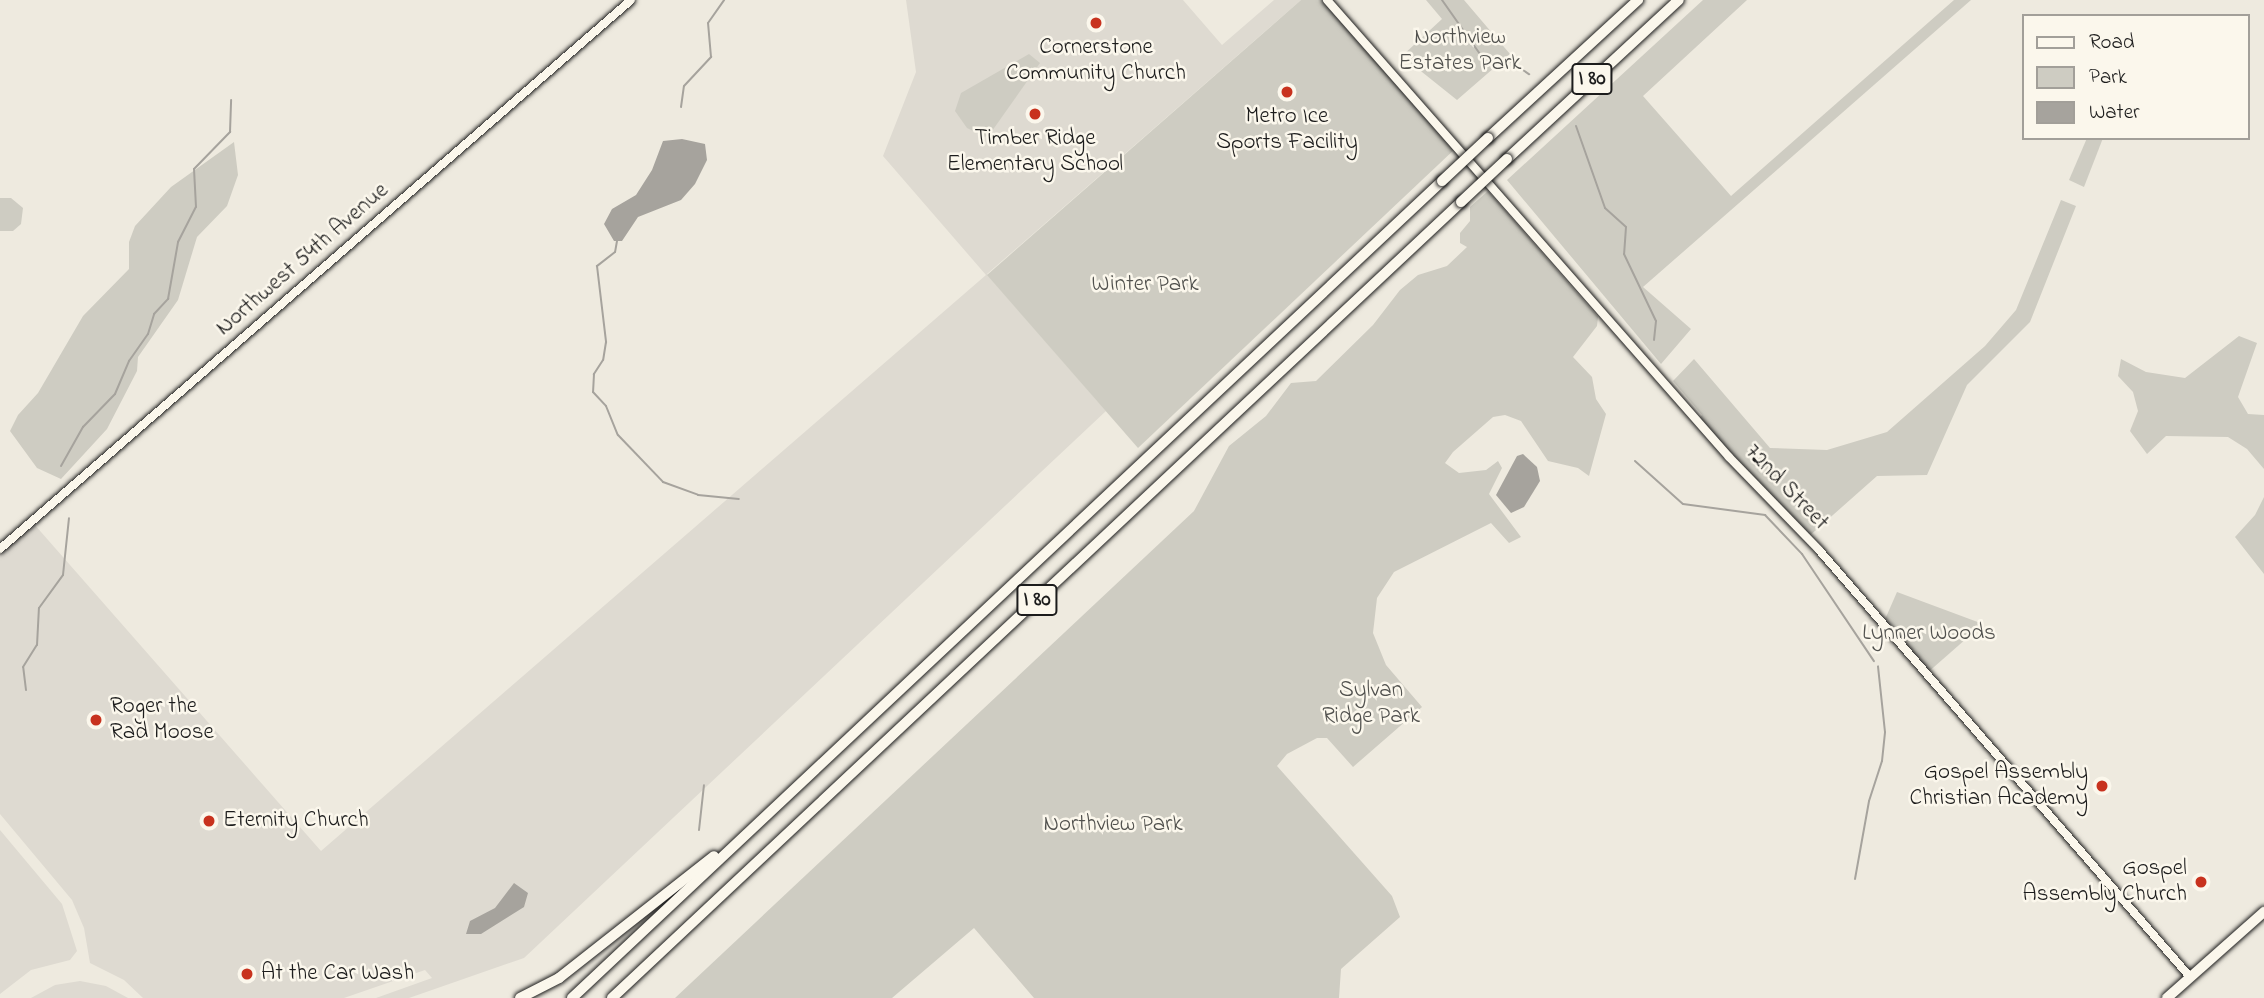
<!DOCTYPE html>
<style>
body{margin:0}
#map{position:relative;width:2264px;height:998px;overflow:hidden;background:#eeeadf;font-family:"Indie Flower",sans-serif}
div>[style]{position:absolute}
.built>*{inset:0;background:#dedad1}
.green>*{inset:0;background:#ceccc2}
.water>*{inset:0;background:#a6a39d}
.stream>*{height:2px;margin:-1px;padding:0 1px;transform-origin:1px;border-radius:1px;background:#a6a39d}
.roads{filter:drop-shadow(0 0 2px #1c1c1c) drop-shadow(0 0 2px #1c1c1c)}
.minor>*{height:8px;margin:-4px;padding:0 4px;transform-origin:4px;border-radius:4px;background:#fbf7ec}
.major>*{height:10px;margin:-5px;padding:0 5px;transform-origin:5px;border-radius:5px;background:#fbf7ec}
.highway>*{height:10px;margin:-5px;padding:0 5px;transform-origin:5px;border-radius:5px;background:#fbf7ec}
.bridges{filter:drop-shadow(0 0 2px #1c1c1c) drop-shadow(0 0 2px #1c1c1c)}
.highway-bridge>*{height:10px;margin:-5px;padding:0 5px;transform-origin:5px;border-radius:5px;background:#fbf7ec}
.dots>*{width:19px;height:19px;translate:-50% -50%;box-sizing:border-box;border:4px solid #fbf7ec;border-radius:50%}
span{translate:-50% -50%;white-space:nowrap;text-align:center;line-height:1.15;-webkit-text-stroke:5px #fbf7ec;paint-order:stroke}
.shield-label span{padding:2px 5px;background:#fbf7ec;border:2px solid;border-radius:5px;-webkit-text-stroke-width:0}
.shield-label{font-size:21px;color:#1c1c1c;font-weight:700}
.park-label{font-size:23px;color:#51514e}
.poi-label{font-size:23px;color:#1c1c1c}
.left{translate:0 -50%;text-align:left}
.right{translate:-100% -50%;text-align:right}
.street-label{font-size:23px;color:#1c1c1c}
.legend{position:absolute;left:2022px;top:14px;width:228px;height:126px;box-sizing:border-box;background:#fbf7ec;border:2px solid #a29f99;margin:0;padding:9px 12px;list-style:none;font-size:21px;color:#1c1c1c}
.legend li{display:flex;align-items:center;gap:14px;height:35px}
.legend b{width:35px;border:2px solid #a29f99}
</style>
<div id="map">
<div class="built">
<i style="clip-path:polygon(906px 0,1183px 0,1222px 45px,1274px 0,1301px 0,987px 274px,1106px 411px,524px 958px,409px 998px,376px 998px,432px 978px,425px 970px,344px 998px,143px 998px,124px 980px,90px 963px,84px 928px,72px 900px,0 814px,0 554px,34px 524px,321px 851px,986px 275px,883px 156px,916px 72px)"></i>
<i style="clip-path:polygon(0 830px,62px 904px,77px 951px,70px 960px,31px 970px,0 994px)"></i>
<i style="clip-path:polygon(80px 981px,106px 986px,128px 998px,31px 998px,55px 985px)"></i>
</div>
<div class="green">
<i style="clip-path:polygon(1301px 0,1327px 0,1456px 148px,1138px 448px,987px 275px)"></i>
<i style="clip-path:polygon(1426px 0,1464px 0,1510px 54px,1457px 100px,1402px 56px,1442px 19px)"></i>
<i style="clip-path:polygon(1703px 0,1747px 0,1643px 96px,1731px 196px,1954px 0,1971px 0,1643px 287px,1691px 329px,1661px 364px,1507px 180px)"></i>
<i style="clip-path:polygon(1029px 54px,1040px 63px,992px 131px,985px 137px,967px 128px,955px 111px,961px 93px)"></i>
<i style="clip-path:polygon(2087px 138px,2103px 138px,2084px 187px,2069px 180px)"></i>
<i style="clip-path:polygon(234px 142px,238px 175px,227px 206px,197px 237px,178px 300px,138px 357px,137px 371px,107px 429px,61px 479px,37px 468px,10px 431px,18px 415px,38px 393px,83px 316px,129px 269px,129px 242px,135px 226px,171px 187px)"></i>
<i style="clip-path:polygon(1488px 191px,1598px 317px,1597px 326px,1573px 357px,1592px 377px,1596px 399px,1606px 414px,1589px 476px,1578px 468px,1548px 461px,1521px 421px,1505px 415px,1493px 417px,1453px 452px,1445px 463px,1459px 473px,1486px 470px,1498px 461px,1502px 468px,1489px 494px,1521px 537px,1509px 543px,1491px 523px,1394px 572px,1377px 598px,1373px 633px,1386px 665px,1422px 707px,1353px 767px,1327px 738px,1317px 738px,1287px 754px,1277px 766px,1392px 896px,1400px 917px,1341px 969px,1339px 998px,1034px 998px,974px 928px,892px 998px,675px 998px,1194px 511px,1229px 446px,1266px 416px,1291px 383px,1316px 381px,1373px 325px,1400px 290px,1418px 275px,1447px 266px,1467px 247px,1460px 243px,1460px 233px,1470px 221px,1470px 207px)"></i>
<i style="clip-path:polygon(0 198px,11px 198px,23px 208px,21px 224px,13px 231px,0 231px)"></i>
<i style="clip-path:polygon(2061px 200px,2076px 206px,2030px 322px,1967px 385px,1927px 475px,1877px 476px,1807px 538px,1697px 421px,1702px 415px,1673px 381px,1694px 359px,1770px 448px,1827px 450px,1887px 432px,1985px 346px,2016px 310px)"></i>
<i style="clip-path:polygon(2239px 336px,2257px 343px,2238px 397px,2248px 414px,2264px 415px,2264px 469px,2247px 449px,2228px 437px,2166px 436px,2147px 454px,2130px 431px,2138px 411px,2133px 392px,2118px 376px,2121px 359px,2146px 372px,2185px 378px)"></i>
<i style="clip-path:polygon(2264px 497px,2264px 574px,2235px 537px,2255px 515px)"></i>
<i style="clip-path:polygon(1897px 592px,1983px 624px,1926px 674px,1883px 624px)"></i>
</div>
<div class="water">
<i style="clip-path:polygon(682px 139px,705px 144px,707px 160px,695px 184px,681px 200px,638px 217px,622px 241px,614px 241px,604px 224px,612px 209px,636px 195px,652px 170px,663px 141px)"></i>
<i style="clip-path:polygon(1523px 454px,1537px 467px,1540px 481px,1524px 507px,1511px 513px,1496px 495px,1517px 456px)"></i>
<i style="clip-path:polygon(514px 883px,528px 893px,524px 907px,481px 934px,466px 934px,470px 921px,495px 908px)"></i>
</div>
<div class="stream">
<i style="left:1442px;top:0;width:70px;rotate:54.9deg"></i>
<i style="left:1511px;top:62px;width:22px;rotate:34deg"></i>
<i style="left:681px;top:107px;width:21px;rotate:-82deg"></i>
<i style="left:684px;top:86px;width:40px;rotate:-47deg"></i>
<i style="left:711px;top:57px;width:34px;rotate:-95deg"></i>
<i style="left:708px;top:23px;width:28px;rotate:-55deg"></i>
<i style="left:1576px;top:126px;width:87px;rotate:70.5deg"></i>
<i style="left:1605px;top:208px;width:28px;rotate:42deg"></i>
<i style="left:1626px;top:227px;width:27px;rotate:94deg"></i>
<i style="left:1624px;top:254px;width:74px;rotate:64.5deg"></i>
<i style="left:1656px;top:321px;width:19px;rotate:96deg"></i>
<i style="left:617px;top:241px;width:11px;rotate:100deg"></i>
<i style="left:615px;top:252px;width:23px;rotate:142deg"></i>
<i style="left:597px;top:266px;width:77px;rotate:83.2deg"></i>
<i style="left:606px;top:342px;width:18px;rotate:99deg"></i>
<i style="left:603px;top:360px;width:17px;rotate:123deg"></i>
<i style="left:594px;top:374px;width:18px;rotate:93deg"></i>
<i style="left:593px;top:392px;width:19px;rotate:47deg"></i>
<i style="left:606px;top:406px;width:31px;rotate:68deg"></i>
<i style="left:618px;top:435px;width:65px;rotate:46.2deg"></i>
<i style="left:663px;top:482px;width:37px;rotate:20deg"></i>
<i style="left:698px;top:495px;width:41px;rotate:5.6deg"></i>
<i style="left:1635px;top:461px;width:64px;rotate:41.9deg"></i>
<i style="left:1683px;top:504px;width:83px;rotate:7.6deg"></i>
<i style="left:1765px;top:515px;width:54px;rotate:46.5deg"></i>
<i style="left:1802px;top:554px;width:129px;rotate:56.1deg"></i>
<i style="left:61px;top:466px;width:45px;rotate:-60.6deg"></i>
<i style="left:83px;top:427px;width:46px;rotate:-45.9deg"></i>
<i style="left:115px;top:394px;width:36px;rotate:-67deg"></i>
<i style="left:129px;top:361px;width:33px;rotate:-55deg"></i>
<i style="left:148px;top:334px;width:21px;rotate:-73deg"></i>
<i style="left:154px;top:314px;width:21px;rotate:-47deg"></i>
<i style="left:168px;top:299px;width:58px;rotate:-80deg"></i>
<i style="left:178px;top:242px;width:39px;rotate:-63deg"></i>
<i style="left:196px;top:207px;width:38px;rotate:-93deg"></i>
<i style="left:194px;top:169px;width:52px;rotate:-45.8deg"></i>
<i style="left:230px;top:132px;width:32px;rotate:-88deg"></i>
<i style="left:26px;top:690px;width:23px;rotate:-97deg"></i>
<i style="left:23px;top:667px;width:26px;rotate:-58deg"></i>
<i style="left:37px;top:645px;width:37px;rotate:-87deg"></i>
<i style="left:39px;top:608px;width:41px;rotate:-54deg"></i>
<i style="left:63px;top:575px;width:57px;rotate:-84deg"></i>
<i style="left:699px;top:830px;width:45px;rotate:-83.7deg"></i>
<i style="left:1855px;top:879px;width:79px;rotate:-79.8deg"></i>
<i style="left:1869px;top:801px;width:42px;rotate:-72deg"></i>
<i style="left:1882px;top:761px;width:29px;rotate:-84deg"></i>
<i style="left:1885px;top:732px;width:66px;rotate:-96.1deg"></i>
</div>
<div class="roads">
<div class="minor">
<i style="left:1327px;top:0;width:609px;rotate:48.66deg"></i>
<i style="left:1729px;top:457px;width:129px;rotate:45.9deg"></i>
<i style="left:1819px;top:550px;width:566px;rotate:49.01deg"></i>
<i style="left:0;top:549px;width:836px;rotate:-41.02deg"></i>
</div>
<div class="major">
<i style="left:2167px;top:998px;width:130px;rotate:-41.6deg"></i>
</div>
<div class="highway">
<i style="left:1488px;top:138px;width:204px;rotate:-42.6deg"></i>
<i style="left:1507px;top:159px;width:234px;rotate:-42.8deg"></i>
<i style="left:520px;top:998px;width:44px;rotate:-27.1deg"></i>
<i style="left:559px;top:978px;width:197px;rotate:-38.2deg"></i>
<i style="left:572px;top:998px;width:1193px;rotate:-43.2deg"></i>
<i style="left:612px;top:998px;width:1164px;rotate:-43.15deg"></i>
</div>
</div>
<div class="bridges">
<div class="highway-bridge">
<i style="left:1442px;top:181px;width:63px;rotate:-43.1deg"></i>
<i style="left:1461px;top:202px;width:63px;rotate:-43.1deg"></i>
</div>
</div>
<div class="dots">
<i style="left:1096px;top:23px;background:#c8321e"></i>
<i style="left:1287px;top:92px;background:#c8321e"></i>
<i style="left:1035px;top:114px;background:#c8321e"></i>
<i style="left:96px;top:720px;background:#c8321e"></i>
<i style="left:2102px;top:786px;background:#c8321e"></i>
<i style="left:209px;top:821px;background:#c8321e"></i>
<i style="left:2201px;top:882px;background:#c8321e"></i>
<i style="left:247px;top:974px;background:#c8321e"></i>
</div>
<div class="shield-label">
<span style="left:1592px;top:79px">I 80</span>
<span style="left:1037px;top:600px">I 80</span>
</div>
<div class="park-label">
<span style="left:1460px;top:51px">Northview<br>Estates Park</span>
<span style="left:1145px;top:285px">Winter Park</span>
<span style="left:1929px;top:634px">Lynner Woods</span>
<span style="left:1371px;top:704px">Sylvan<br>Ridge Park</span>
<span style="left:1113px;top:825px">Northview Park</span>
</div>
<div class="poi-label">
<span style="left:1096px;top:61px">Cornerstone<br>Community Church</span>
<span style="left:1287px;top:130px">Metro Ice<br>Sports Facility</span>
<span style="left:1035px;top:152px">Timber Ridge<br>Elementary School</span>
<span class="left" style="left:110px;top:720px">Roger the<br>Rad Moose</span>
<span class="right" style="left:2088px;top:786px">Gospel Assembly<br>Christian Academy</span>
<span class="left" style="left:223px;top:821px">Eternity Church</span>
<span class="right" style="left:2187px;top:882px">Gospel<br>Assembly Church</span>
<span class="left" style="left:261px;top:974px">At the Car Wash</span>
</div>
<div class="street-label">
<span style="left:303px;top:260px;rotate:-41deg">Northwest 54th Avenue</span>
<span style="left:1786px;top:488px;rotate:46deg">72nd Street</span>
</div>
<ul class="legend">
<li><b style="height:9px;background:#fbf7ec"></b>Road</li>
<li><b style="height:19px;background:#ceccc2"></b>Park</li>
<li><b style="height:19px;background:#a6a39d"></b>Water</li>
</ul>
</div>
